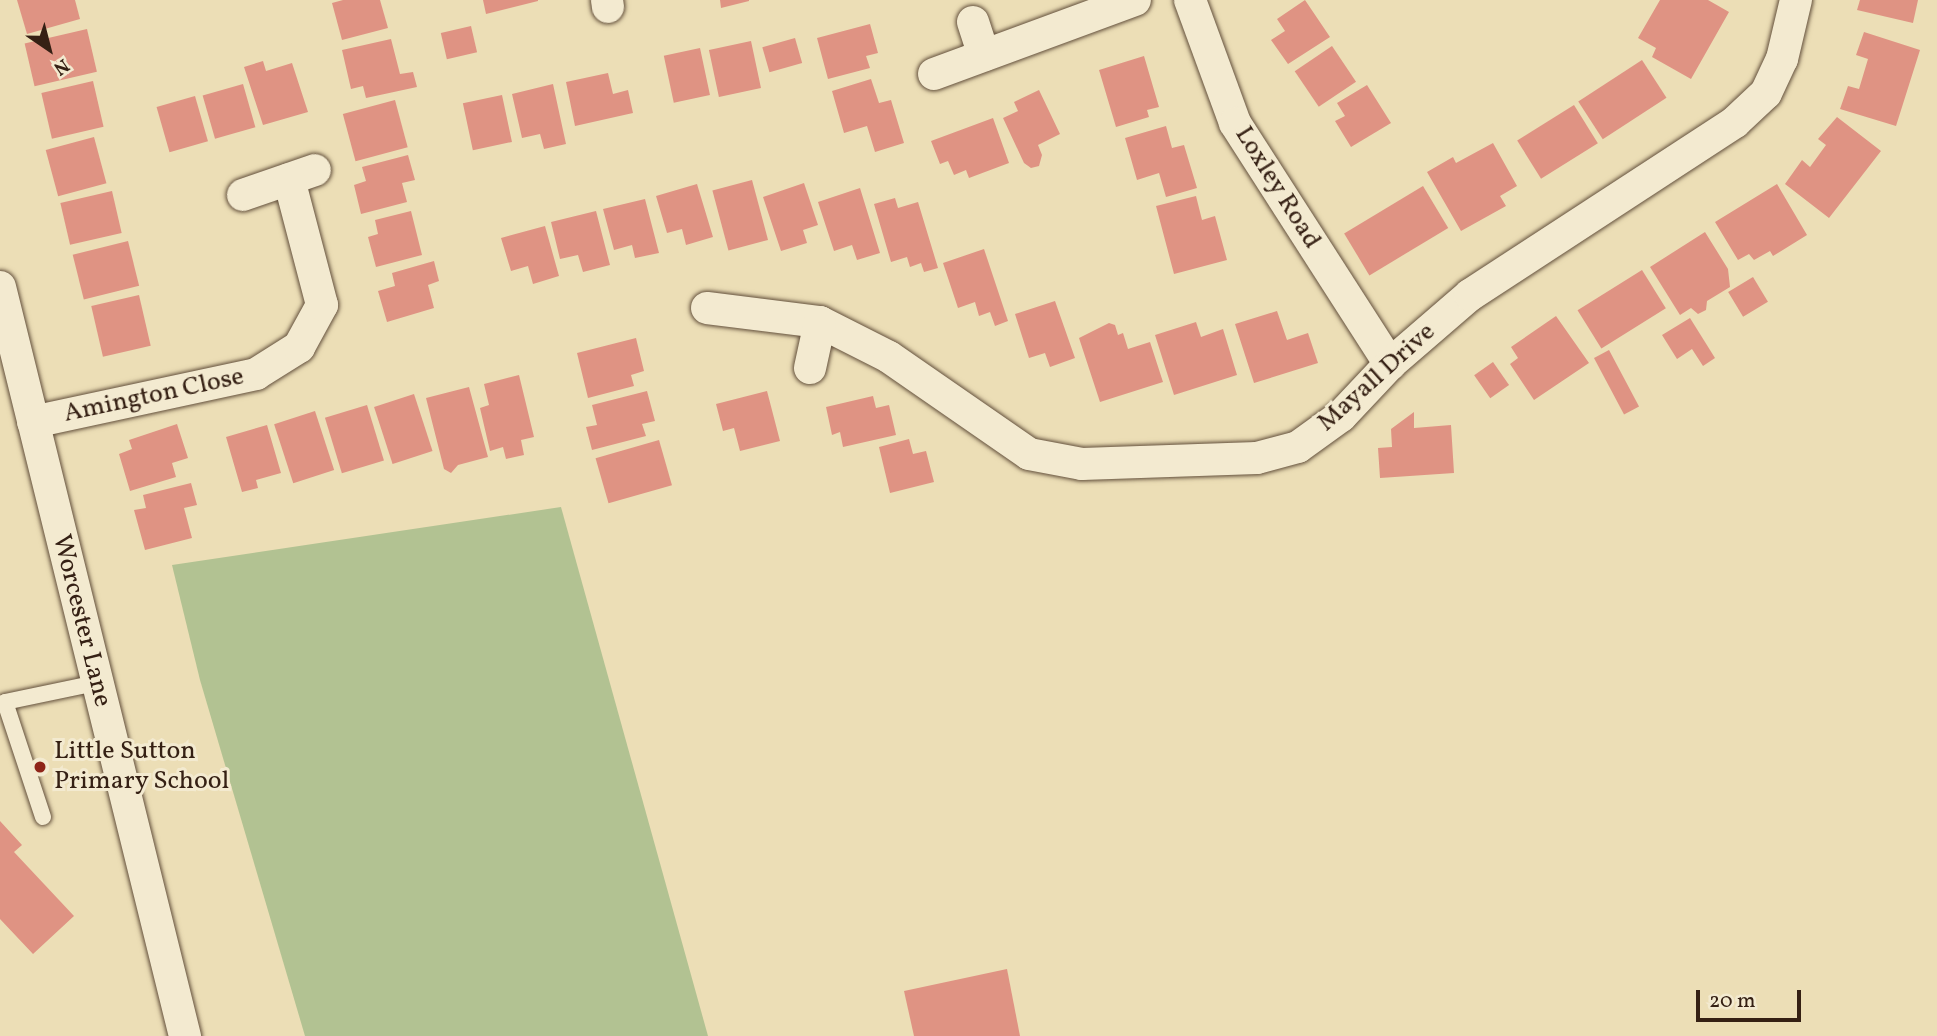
<!DOCTYPE html>
<style>
body{margin:0}
#map{position:relative;width:1937px;height:1036px;overflow:hidden;background:#ecdeb6;font-family:Vollkorn,serif}
div>[style]{position:absolute}
.green>*{inset:0;background:#b2c292}
.building>*{inset:0;background:#df9383;transform-origin:0 0}
.roads{filter:drop-shadow(0 0 2px #63503c) drop-shadow(0 0 2px #63503c)}
.service>*{height:16px;margin:-8px;padding:0 8px;transform-origin:8px;border-radius:8px;background:#f3ead0}
.minor>*{height:32px;margin:-16px;padding:0 16px;transform-origin:16px;border-radius:16px;background:#f3ead0}
.dots>*{width:19px;height:19px;translate:-50% -50%;box-sizing:border-box;border:4px solid #f3ead0;border-radius:50%}
span{translate:-50% -50%;white-space:nowrap;text-align:center;line-height:1.15;-webkit-text-stroke:6px #f3ead0;paint-order:stroke}
.street-label{font-size:26px;color:#352014}
.poi-label{font-size:26px;color:#352014}
.left{translate:0 -50%;text-align:left}
.north{position:absolute;left:14px;top:14px;width:70px;height:70px;-webkit-text-stroke:5px #f3ead0;paint-order:stroke;rotate:145deg;font-size:19px;font-weight:700;line-height:28px;text-align:center;color:#352014}
.north::after{content:'';display:block;margin:auto;width:24px;height:32px;background:#352014;clip-path:polygon(50% 0,100% 100%,50% 72%,0 100%)}
.scale{position:absolute;left:1696px;top:990px;width:105px;height:32px;box-sizing:border-box;border:4px solid #352014;border-top:0;padding-left:9px;font-size:21px;line-height:24px;white-space:nowrap;color:#352014;-webkit-text-stroke:5px #f3ead0;paint-order:stroke}
</style>
<div id="map">
<div class="green">
<i style="clip-path:polygon(561px 507px,708px 1036px,305px 1036px,200px 680px,172px 565px)"></i>
</div>
<div class="building">
<i style="clip-path:polygon(17px 0,75px 0,80px 19px,27px 34px)"></i>
<i style="clip-path:polygon(343px 0,380px 0,388px 28px,342px 40px,332px 3px)"></i>
<i style="clip-path:polygon(483px 0,538px 0,538px 1px,486px 14px)"></i>
<i style="clip-path:polygon(720px 0,749px 0,749px 1px,721px 8px)"></i>
<i style="clip-path:polygon(1305px 0,1330px 37px,1288px 64px,1271px 40px,1285px 31px,1277px 19px)"></i>
<i style="clip-path:polygon(1660px 0,1708px 0,1729px 12px,1691px 79px,1652px 57px,1656px 48px,1638px 38px)"></i>
<i style="clip-path:polygon(1860px 0,1918px 0,1913px 23px,1857px 10px)"></i>
<i style="clip-path:polygon(870px 24px,878px 53px,866px 56px,870px 68px,828px 79px,817px 38px)"></i>
<i style="left:471px;top:26px;width:27px;height:31px;rotate:77deg"></i>
<i style="left:87px;top:29px;width:44px;height:64px;rotate:77deg"></i>
<i style="clip-path:polygon(1864px 32px,1920px 50px,1896px 126px,1840px 109px,1848px 86px,1859px 89px,1868px 59px,1856px 55px)"></i>
<i style="left:795px;top:38px;width:26px;height:34px;rotate:74deg"></i>
<i style="clip-path:polygon(391px 39px,400px 74px,413px 72px,417px 87px,366px 98px,363px 86px,351px 89px,342px 50px)"></i>
<i style="left:751px;top:41px;width:48px;height:43px;rotate:78deg"></i>
<i style="left:1332px;top:46px;width:43px;height:45px;rotate:56deg"></i>
<i style="left:700px;top:48px;width:48px;height:37px;rotate:78deg"></i>
<i style="clip-path:polygon(1144px 56px,1159px 107px,1147px 110px,1149px 117px,1116px 127px,1099px 70px)"></i>
<i style="left:1642px;top:60px;width:45px;height:76px;rotate:57deg"></i>
<i style="clip-path:polygon(263px 61px,266px 71px,292px 63px,308px 112px,263px 125px,244px 67px)"></i>
<i style="clip-path:polygon(608px 73px,613px 94px,628px 90px,633px 113px,575px 126px,566px 82px)"></i>
<i style="clip-path:polygon(871px 79px,879px 103px,891px 100px,904px 143px,875px 152px,867px 126px,844px 133px,832px 91px)"></i>
<i style="left:93px;top:81px;width:47px;height:53px;rotate:77deg"></i>
<i style="left:243px;top:84px;width:45px;height:42px;rotate:74deg"></i>
<i style="clip-path:polygon(553px 84px,566px 144px,544px 149px,540px 134px,522px 138px,512px 94px)"></i>
<i style="clip-path:polygon(1367px 85px,1391px 123px,1351px 147px,1335px 121px,1345px 116px,1337px 103px)"></i>
<i style="clip-path:polygon(1039px 90px,1060px 134px,1038px 145px,1042px 155px,1039px 166px,1031px 168px,1024px 163px,1003px 118px,1018px 111px,1014px 102px)"></i>
<i style="left:502px;top:95px;width:48px;height:40px;rotate:78deg"></i>
<i style="left:195px;top:96px;width:47px;height:40px;rotate:74deg"></i>
<i style="left:395px;top:100px;width:49px;height:54px;rotate:75deg"></i>
<i style="left:1574px;top:105px;width:45px;height:67px;rotate:58deg"></i>
<i style="clip-path:polygon(1837px 117px,1881px 151px,1829px 218px,1785px 184px,1802px 160px,1810px 167px,1826px 145px,1818px 139px)"></i>
<i style="clip-path:polygon(993px 118px,1009px 163px,969px 178px,966px 170px,954px 175px,948px 161px,940px 164px,931px 141px)"></i>
<i style="clip-path:polygon(1166px 126px,1172px 148px,1184px 145px,1197px 188px,1166px 197px,1159px 173px,1137px 180px,1125px 138px)"></i>
<i style="left:94px;top:137px;width:48px;height:50px;rotate:75deg"></i>
<i style="clip-path:polygon(1493px 143px,1517px 186px,1500px 196px,1506px 206px,1461px 231px,1427px 172px,1453px 157px,1456px 163px)"></i>
<i style="clip-path:polygon(408px 155px,415px 180px,402px 183px,407px 202px,361px 214px,354px 185px,366px 181px,362px 167px)"></i>
<i style="left:752px;top:180px;width:62px;height:41px;rotate:75deg"></i>
<i style="clip-path:polygon(804px 183px,818px 225px,803px 230px,807px 243px,781px 251px,763px 197px)"></i>
<i style="clip-path:polygon(697px 184px,713px 237px,686px 245px,682px 229px,667px 233px,656px 196px)"></i>
<i style="clip-path:polygon(1777px 184px,1807px 235px,1773px 256px,1770px 251px,1754px 260px,1749px 254px,1738px 260px,1715px 222px)"></i>
<i style="left:1423px;top:186px;width:49px;height:92px;rotate:59deg"></i>
<i style="clip-path:polygon(860px 188px,880px 253px,857px 260px,852px 245px,834px 251px,818px 202px)"></i>
<i style="left:112px;top:191px;width:43px;height:53px;rotate:77deg"></i>
<i style="clip-path:polygon(1196px 196px,1202px 220px,1215px 216px,1227px 260px,1174px 274px,1156px 206px)"></i>
<i style="clip-path:polygon(895px 198px,898px 208px,918px 202px,938px 268px,924px 272px,921px 263px,910px 267px,907px 257px,891px 262px,874px 204px)"></i>
<i style="clip-path:polygon(645px 199px,659px 253px,635px 258px,632px 245px,614px 250px,603px 209px)"></i>
<i style="clip-path:polygon(411px 211px,422px 255px,376px 267px,368px 237px,378px 234px,375px 220px)"></i>
<i style="clip-path:polygon(596px 211px,610px 265px,583px 272px,578px 255px,560px 259px,551px 222px)"></i>
<i style="clip-path:polygon(545px 226px,559px 276px,533px 284px,528px 266px,511px 271px,501px 238px)"></i>
<i style="clip-path:polygon(1705px 232px,1728px 269px,1730px 287px,1707px 301px,1706px 310px,1698px 314px,1691px 308px,1680px 315px,1650px 267px)"></i>
<i style="left:128px;top:241px;width:46px;height:57px;rotate:76deg"></i>
<i style="clip-path:polygon(984px 249px,1008px 321px,995px 326px,990px 312px,979px 316px,975px 302px,958px 308px,943px 263px)"></i>
<i style="clip-path:polygon(434px 261px,439px 281px,428px 285px,434px 308px,387px 322px,378px 291px,395px 286px,392px 273px)"></i>
<i style="left:1642px;top:270px;width:45px;height:76px;rotate:58deg"></i>
<i style="left:1753px;top:277px;width:29px;height:29px;rotate:59deg"></i>
<i style="left:139px;top:295px;width:52px;height:49px;rotate:77deg"></i>
<i style="clip-path:polygon(1055px 301px,1075px 358px,1050px 367px,1045px 353px,1029px 358px,1015px 314px)"></i>
<i style="clip-path:polygon(1277px 311px,1287px 340px,1308px 333px,1318px 363px,1254px 383px,1235px 324px)"></i>
<i style="clip-path:polygon(1556px 316px,1589px 363px,1534px 400px,1510px 364px,1518px 358px,1511px 347px)"></i>
<i style="clip-path:polygon(1690px 318px,1715px 358px,1703px 366px,1692px 349px,1677px 359px,1662px 335px)"></i>
<i style="clip-path:polygon(1196px 322px,1201px 337px,1223px 329px,1237px 375px,1174px 395px,1155px 335px)"></i>
<i style="clip-path:polygon(1109px 323px,1115px 325px,1118px 335px,1123px 333px,1128px 349px,1150px 342px,1163px 382px,1100px 402px,1079px 338px)"></i>
<i style="clip-path:polygon(636px 338px,644px 371px,631px 375px,634px 386px,588px 398px,577px 353px)"></i>
<i style="left:1609px;top:350px;width:64px;height:17px;rotate:62deg"></i>
<i style="left:1493px;top:362px;width:28px;height:23px;rotate:55deg"></i>
<i style="clip-path:polygon(519px 375px,534px 437px,521px 440px,524px 455px,506px 459px,503px 447px,490px 451px,480px 408px,489px 405px,484px 384px)"></i>
<i style="clip-path:polygon(469px 387px,488px 457px,458px 465px,451px 473px,444px 469px,426px 398px)"></i>
<i style="clip-path:polygon(647px 391px,655px 421px,642px 424px,646px 436px,592px 450px,586px 427px,597px 425px,592px 405px)"></i>
<i style="clip-path:polygon(767px 391px,780px 441px,740px 451px,734px 428px,723px 431px,716px 404px)"></i>
<i style="left:414px;top:394px;width:60px;height:42px;rotate:72deg"></i>
<i style="clip-path:polygon(873px 396px,876px 408px,889px 405px,896px 435px,843px 447px,840px 432px,832px 435px,826px 407px)"></i>
<i style="left:367px;top:405px;width:58px;height:44px;rotate:73deg"></i>
<i style="left:315px;top:411px;width:62px;height:43px;rotate:72deg"></i>
<i style="clip-path:polygon(1414px 412px,1414px 428px,1451px 425px,1454px 473px,1380px 478px,1378px 448px,1392px 447px,1391px 429px)"></i>
<i style="clip-path:polygon(177px 424px,188px 458px,172px 463px,176px 477px,130px 491px,119px 454px,132px 449px,129px 440px)"></i>
<i style="clip-path:polygon(267px 425px,281px 473px,256px 480px,258px 488px,242px 492px,226px 437px)"></i>
<i style="clip-path:polygon(909px 439px,913px 454px,926px 451px,934px 482px,890px 493px,879px 447px)"></i>
<i style="left:659px;top:440px;width:47px;height:66px;rotate:74deg"></i>
<i style="clip-path:polygon(191px 483px,197px 505px,184px 508px,192px 538px,145px 550px,134px 510px,146px 508px,143px 495px)"></i>
<i style="clip-path:polygon(0 821px,22px 845px,14px 852px,74px 916px,33px 954px,0 919px)"></i>
<i style="clip-path:polygon(1007px 969px,1020px 1036px,914px 1036px,904px 991px)"></i>
</div>
<div class="roads">
<div class="service">
<i style="left:43px;top:817px;width:121px;rotate:-108.3deg"></i>
<i style="left:5px;top:702px;width:93px;rotate:-11.8deg"></i>
</div>
<div class="minor">
<i style="left:607px;top:0;width:7px;rotate:82deg"></i>
<i style="left:1190px;top:0;width:131px;rotate:69.9deg"></i>
<i style="left:1235px;top:123px;width:287px;rotate:57.3deg"></i>
<i style="left:973px;top:22px;width:35px;rotate:72deg"></i>
<i style="left:934px;top:74px;width:214px;rotate:-20.2deg"></i>
<i style="left:243px;top:195px;width:76px;rotate:-19.1deg"></i>
<i style="left:0;top:287px;width:772px;rotate:76.13deg"></i>
<i style="left:707px;top:308px;width:114px;rotate:7.1deg"></i>
<i style="left:820px;top:322px;width:77px;rotate:26.9deg"></i>
<i style="left:889px;top:357px;width:170px;rotate:34.7deg"></i>
<i style="left:1029px;top:454px;width:54px;rotate:10.7deg"></i>
<i style="left:1082px;top:464px;width:175px;rotate:-2deg"></i>
<i style="left:1257px;top:458px;width:42px;rotate:-15deg"></i>
<i style="left:1298px;top:447px;width:53px;rotate:-35.8deg"></i>
<i style="left:1341px;top:416px;width:71px;rotate:-46.7deg"></i>
<i style="left:1390px;top:364px;width:106px;rotate:-40.8deg"></i>
<i style="left:1470px;top:295px;width:316px;rotate:-33.1deg"></i>
<i style="left:1735px;top:122px;width:42px;rotate:-43.1deg"></i>
<i style="left:1766px;top:93px;width:38px;rotate:-65deg"></i>
<i style="left:1782px;top:59px;width:61px;rotate:-76.7deg"></i>
<i style="left:810px;top:368px;width:47px;rotate:-77.7deg"></i>
<i style="left:33px;top:422px;width:228px;rotate:-12.1deg"></i>
<i style="left:256px;top:374px;width:51px;rotate:-32.1deg"></i>
<i style="left:299px;top:347px;width:48px;rotate:-61.3deg"></i>
<i style="left:322px;top:305px;width:130px;rotate:-104.7deg"></i>
</div>
</div>
<div class="dots">
<i style="left:40px;top:767px;background:#8f2418"></i>
</div>
<div class="street-label">
<span style="left:1277px;top:188px;rotate:58deg">Loxley Road</span>
<span style="left:1377px;top:378px;rotate:-42deg">Mayall Drive</span>
<span style="left:154px;top:396px;rotate:-12deg">Amington Close</span>
<span style="left:81px;top:621px;rotate:76deg">Worcester Lane</span>
</div>
<div class="poi-label">
<span class="left" style="left:54px;top:767px">Little Sutton<br>Primary School</span>
</div>
<div class="north">N</div>
<div class="scale">20 m</div>
</div>
